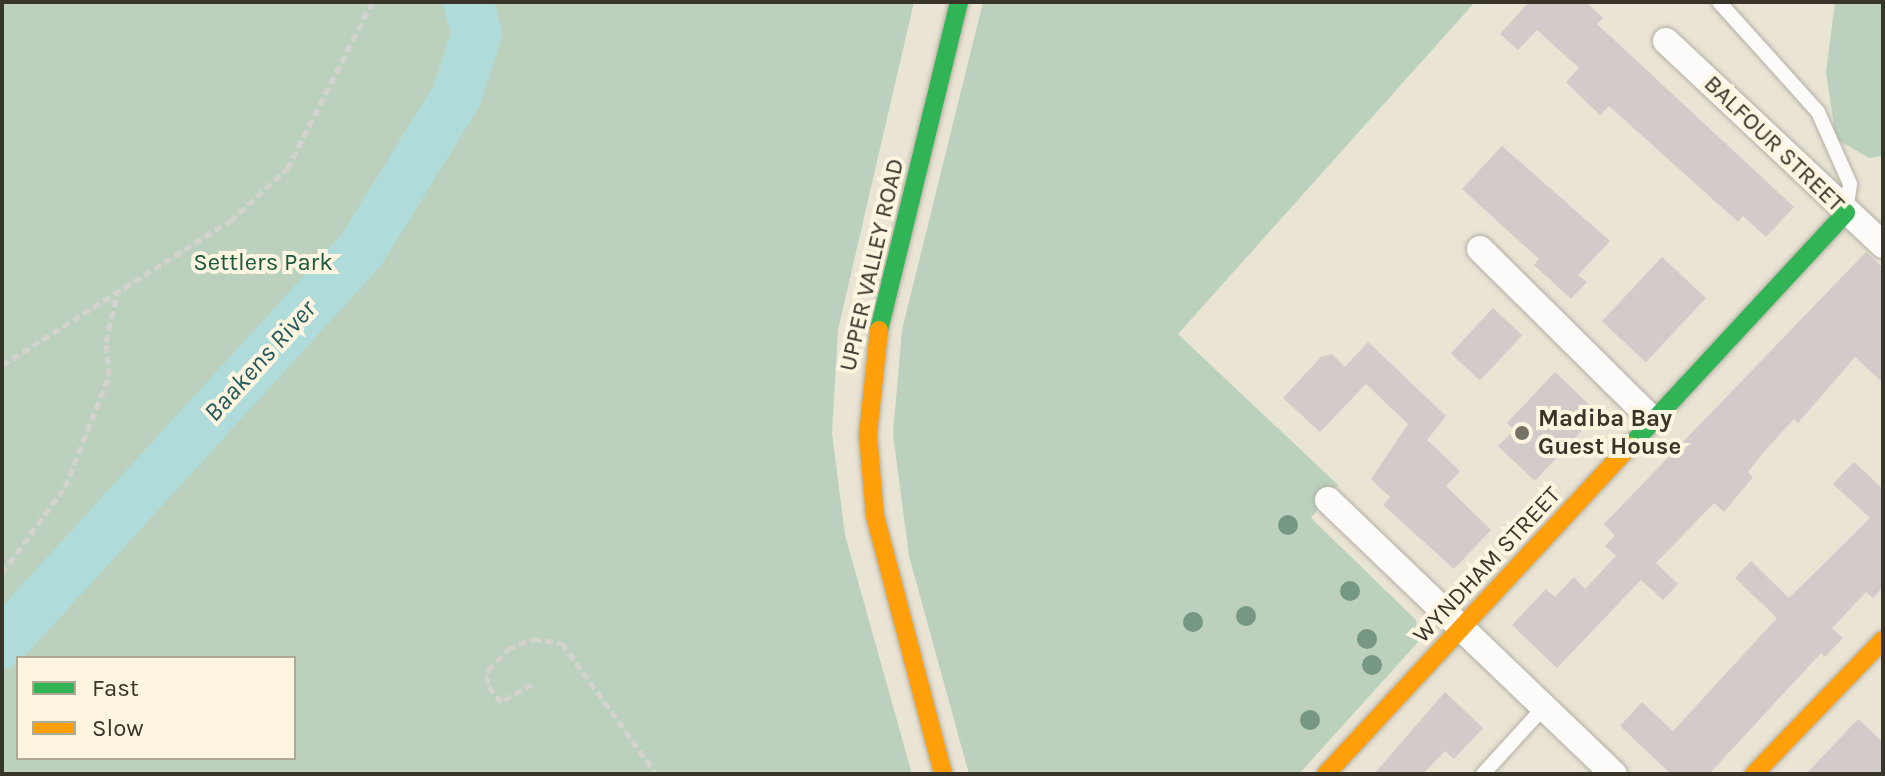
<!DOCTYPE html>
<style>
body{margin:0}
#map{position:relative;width:1885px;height:776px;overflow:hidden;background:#eae4d5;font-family:Karla,sans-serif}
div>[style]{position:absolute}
.green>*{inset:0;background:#bbd1be}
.river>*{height:50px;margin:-25px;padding:0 25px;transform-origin:25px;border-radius:25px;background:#afdbda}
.building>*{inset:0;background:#d2cbc9;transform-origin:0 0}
.path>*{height:5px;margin-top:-2.5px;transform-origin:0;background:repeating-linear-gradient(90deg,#d4d2cd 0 8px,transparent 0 12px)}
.roads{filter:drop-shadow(0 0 2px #b2aea2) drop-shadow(0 0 2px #b2aea2)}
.lane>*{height:14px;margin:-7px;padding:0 7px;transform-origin:7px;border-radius:7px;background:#fcfbf9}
.street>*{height:26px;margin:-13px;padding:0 13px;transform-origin:13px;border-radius:13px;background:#fcfbf9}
.fast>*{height:18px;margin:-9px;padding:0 9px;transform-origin:9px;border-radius:9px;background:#30b455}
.slow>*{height:18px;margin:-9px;padding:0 9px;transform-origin:9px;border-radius:9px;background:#ff9f0a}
.trees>*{width:20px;height:20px;margin:-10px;border-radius:50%;background:#769782}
.dots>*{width:22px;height:22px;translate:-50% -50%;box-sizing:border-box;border:4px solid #fdf5e0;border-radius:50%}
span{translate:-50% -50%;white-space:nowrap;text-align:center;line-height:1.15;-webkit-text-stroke:8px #fdf5e0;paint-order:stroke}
.street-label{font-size:24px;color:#38342a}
.park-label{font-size:24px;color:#17583f}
.poi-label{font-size:24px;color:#38342a;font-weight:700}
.left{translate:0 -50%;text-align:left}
.water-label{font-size:26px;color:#235a5e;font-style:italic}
.frame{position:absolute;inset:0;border:4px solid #38342a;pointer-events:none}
.legend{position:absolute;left:16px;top:656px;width:280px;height:104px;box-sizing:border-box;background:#fdf5e0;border:2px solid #aea897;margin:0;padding:10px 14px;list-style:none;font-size:24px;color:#38342a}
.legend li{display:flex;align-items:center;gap:16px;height:40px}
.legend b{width:40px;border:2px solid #aea897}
</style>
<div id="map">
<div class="green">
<i style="clip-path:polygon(evenodd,2px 2px,914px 2px,838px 330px,832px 433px,845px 535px,912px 774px,2px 774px,2px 2px,18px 658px,294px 658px,294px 758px,18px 758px,18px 658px)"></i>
<i style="clip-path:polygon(983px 2px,1475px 2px,1178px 334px,1338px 485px,1311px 518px,1416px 620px,1419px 641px,1299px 774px,969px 774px,909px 556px,893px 434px,902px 330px)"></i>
<i style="clip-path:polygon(1835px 2px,1883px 2px,1883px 156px,1869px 158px,1836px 139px,1826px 72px)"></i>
</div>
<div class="river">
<i style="left:2px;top:644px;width:534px;rotate:-47.65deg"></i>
<i style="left:362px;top:249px;width:179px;rotate:-58.3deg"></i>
<i style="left:456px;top:97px;width:67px;rotate:-71.8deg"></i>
<i style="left:477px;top:33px;width:32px;rotate:-106deg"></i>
</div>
<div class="building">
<i style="clip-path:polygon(1529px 2px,1586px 2px,1603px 18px,1597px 24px,1794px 207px,1766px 237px,1743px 216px,1738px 222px,1609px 106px,1600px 115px,1566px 82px,1579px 68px,1537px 30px,1518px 50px,1500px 34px)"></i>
<i style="clip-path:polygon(1502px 146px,1610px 241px,1578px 275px,1587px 282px,1571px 299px,1534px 265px,1539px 259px,1462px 189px)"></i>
<i style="clip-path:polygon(1866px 252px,1883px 268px,1883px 383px,1855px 357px,1798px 423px,1794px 419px,1762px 454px,1748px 472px,1753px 477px,1724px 512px,1714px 503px,1656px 563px,1678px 584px,1663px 600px,1641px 580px,1557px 668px,1512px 625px,1546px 589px,1555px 597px,1574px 577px,1585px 589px,1616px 556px,1605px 546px,1615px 536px,1604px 524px)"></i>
<i style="left:1662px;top:257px;width:60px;height:88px;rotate:43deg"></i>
<i style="left:1493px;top:308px;width:40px;height:62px;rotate:43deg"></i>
<i style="clip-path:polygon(1368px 342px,1446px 416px,1427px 440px,1460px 471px,1446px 486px,1491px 530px,1454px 569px,1383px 505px,1390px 497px,1371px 479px,1408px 424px,1366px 384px,1320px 432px,1283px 398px,1321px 357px,1332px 354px,1345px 367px)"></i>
<i style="clip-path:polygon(1555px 372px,1598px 413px,1535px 481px,1498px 446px,1514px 430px,1507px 423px)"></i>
<i style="clip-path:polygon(1854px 462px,1883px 489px,1883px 587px,1873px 598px,1866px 592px,1832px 628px,1843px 638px,1825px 657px,1821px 653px,1709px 774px,1671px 774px,1620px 726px,1642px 702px,1673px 731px,1777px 618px,1735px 578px,1751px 561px,1789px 598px,1870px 518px,1833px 484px)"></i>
<i style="clip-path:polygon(1445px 692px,1483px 728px,1454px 759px,1445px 751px,1423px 774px,1374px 774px)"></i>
<i style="clip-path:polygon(1858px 719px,1883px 742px,1883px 774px,1806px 774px)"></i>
</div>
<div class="path">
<i style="left:2px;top:365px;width:270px;rotate:-32.3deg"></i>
<i style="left:230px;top:221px;width:77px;rotate:-42.4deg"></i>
<i style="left:287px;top:169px;width:187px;rotate:-63deg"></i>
<i style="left:2px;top:573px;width:107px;rotate:-53.8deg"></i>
<i style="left:65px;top:487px;width:119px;rotate:-68.4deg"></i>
<i style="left:109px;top:376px;width:34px;rotate:-95deg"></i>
<i style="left:106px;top:342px;width:49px;rotate:-77.1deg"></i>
<i style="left:532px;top:684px;width:36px;rotate:150deg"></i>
<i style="left:501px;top:702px;width:23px;rotate:-128deg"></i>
<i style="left:487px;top:684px;width:14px;rotate:-86deg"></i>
<i style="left:488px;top:670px;width:29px;rotate:-46deg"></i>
<i style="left:508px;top:649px;width:27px;rotate:-22deg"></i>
<i style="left:533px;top:639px;width:29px;rotate:8deg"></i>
<i style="left:562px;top:643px;width:161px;rotate:54.3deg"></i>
</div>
<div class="roads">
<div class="lane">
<i style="left:1719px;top:2px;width:148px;rotate:48deg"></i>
<i style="left:1818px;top:112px;width:79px;rotate:66deg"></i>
<i style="left:1850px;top:184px;width:28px;rotate:98deg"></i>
<i style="left:1483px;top:774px;width:91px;rotate:-47.7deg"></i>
</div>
<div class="street">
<i style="left:1666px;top:41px;width:298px;rotate:43.2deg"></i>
<i style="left:1480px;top:249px;width:243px;rotate:44.7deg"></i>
<i style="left:1328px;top:500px;width:396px;rotate:43.8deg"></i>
</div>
<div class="fast">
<i style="left:879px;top:330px;width:338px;rotate:-76.3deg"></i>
<i style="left:1630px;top:446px;width:318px;rotate:-47.2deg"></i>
</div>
<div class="slow">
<i style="left:879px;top:330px;width:106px;rotate:96deg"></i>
<i style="left:868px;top:435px;width:81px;rotate:85.1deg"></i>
<i style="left:875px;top:516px;width:267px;rotate:75.2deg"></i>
<i style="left:1326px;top:774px;width:447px;rotate:-47.2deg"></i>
<i style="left:1754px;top:774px;width:186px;rotate:-46.1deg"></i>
</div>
</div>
<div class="trees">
<i style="left:1288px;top:525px"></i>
<i style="left:1350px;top:591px"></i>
<i style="left:1246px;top:616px"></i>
<i style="left:1193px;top:622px"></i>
<i style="left:1367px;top:639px"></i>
<i style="left:1372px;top:665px"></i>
<i style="left:1310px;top:720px"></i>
</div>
<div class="dots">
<i style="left:1522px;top:433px;background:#767266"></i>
</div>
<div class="street-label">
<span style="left:1774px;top:144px;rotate:44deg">BALFOUR STREET</span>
<span style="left:872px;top:265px;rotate:-77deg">UPPER VALLEY ROAD</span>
<span style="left:1487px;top:565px;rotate:-47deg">WYNDHAM STREET</span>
</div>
<div class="park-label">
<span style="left:263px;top:263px">Settlers Park</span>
</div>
<div class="poi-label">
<span class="left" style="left:1538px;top:433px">Madiba Bay<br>Guest House</span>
</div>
<div class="water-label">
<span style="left:260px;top:361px;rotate:-48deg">Baakens River</span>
</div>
<div class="frame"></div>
<ul class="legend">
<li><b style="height:10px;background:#30b455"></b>Fast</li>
<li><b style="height:10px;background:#ff9f0a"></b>Slow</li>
</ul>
</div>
